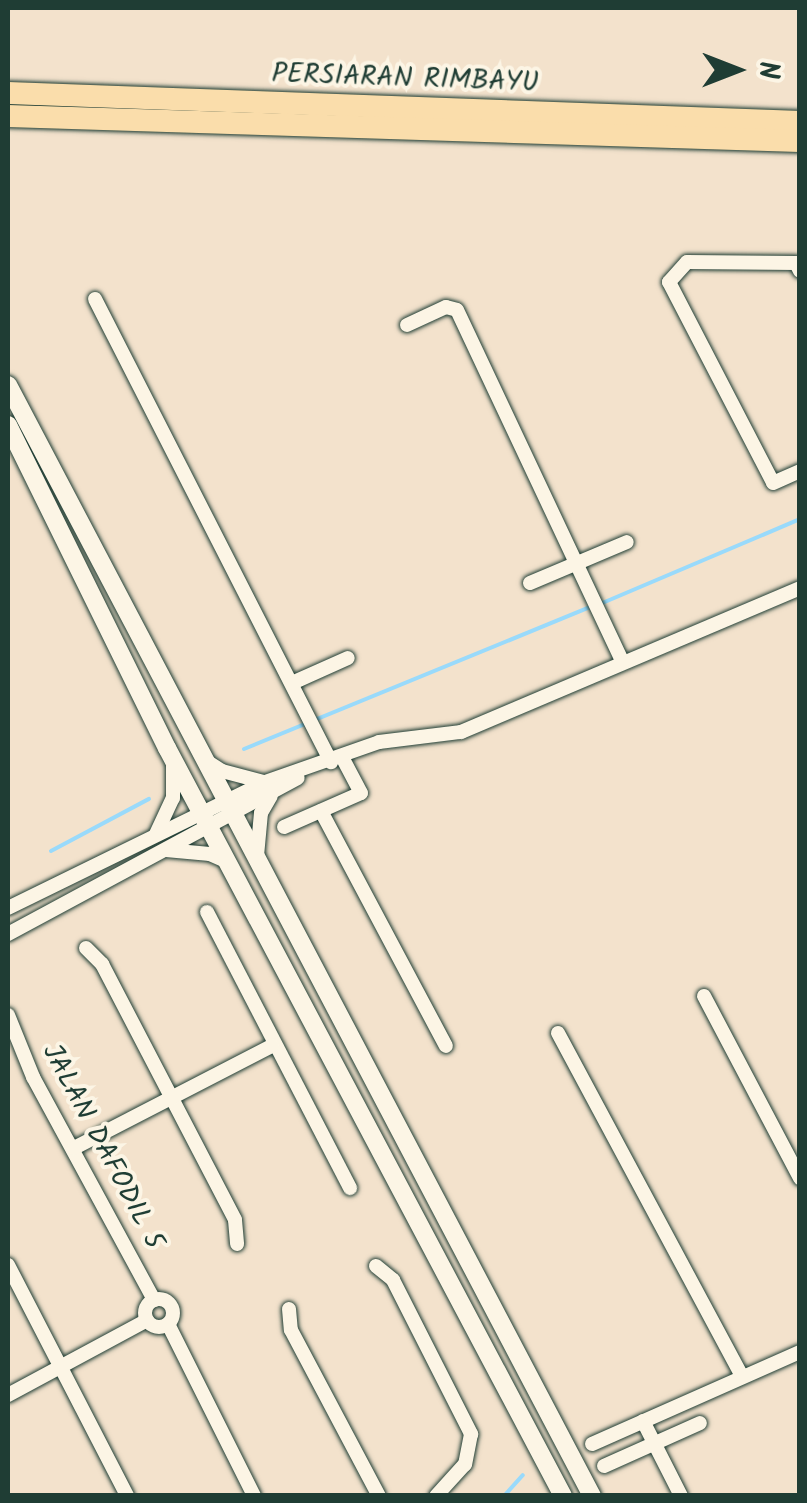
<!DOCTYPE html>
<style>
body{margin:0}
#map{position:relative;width:807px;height:1503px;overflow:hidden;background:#f3e2cc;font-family:Kalam,sans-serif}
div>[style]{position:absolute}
.stream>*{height:4px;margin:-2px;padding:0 2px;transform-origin:2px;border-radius:2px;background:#99dafb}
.roads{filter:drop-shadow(0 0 2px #1f3d34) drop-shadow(0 0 2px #1f3d34)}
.minor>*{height:14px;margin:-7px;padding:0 7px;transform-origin:7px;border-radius:7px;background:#fcf5e5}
.minor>.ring{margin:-7px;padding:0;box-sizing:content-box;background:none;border:14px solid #fcf5e5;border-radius:50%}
.tertiary>*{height:18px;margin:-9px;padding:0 9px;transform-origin:9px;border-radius:9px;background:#fcf5e5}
.primary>*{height:22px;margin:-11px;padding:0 11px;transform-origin:11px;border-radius:11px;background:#faddab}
span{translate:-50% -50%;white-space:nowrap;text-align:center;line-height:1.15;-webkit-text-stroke:8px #fcf5e5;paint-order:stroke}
.street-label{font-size:28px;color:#1f3d34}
.frame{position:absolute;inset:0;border:10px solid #1f3d34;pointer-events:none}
.north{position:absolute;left:687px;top:20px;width:100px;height:100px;-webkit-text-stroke:8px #fcf5e5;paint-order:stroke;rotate:90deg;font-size:28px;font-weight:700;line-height:40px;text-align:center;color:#1f3d34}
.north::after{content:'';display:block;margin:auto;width:35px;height:45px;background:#1f3d34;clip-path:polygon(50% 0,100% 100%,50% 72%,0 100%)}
</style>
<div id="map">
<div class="stream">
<i style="left:600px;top:604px;width:217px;rotate:-23deg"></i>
<i style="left:244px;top:749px;width:375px;rotate:-22.3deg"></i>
<i style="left:51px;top:851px;width:111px;rotate:-28deg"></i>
<i style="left:504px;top:1496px;width:28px;rotate:-48deg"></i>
</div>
<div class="roads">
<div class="minor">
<i style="left:800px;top:271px;width:9px;rotate:-117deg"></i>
<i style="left:796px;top:263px;width:109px;rotate:-179.5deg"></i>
<i style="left:687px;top:262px;width:27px;rotate:132deg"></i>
<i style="left:669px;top:282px;width:226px;rotate:62.6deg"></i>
<i style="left:773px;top:483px;width:30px;rotate:-24deg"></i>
<i style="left:95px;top:299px;width:520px;rotate:62.99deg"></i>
<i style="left:407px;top:325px;width:43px;rotate:-24.8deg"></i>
<i style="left:446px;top:307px;width:11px;rotate:15deg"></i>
<i style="left:457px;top:310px;width:389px;rotate:64.8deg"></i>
<i style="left:530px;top:583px;width:105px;rotate:-22.9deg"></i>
<i style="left:292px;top:683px;width:61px;rotate:-24.1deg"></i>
<i style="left:205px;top:760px;width:20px;rotate:33deg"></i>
<i style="left:222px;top:771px;width:43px;rotate:14.7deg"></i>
<i style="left:321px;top:811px;width:266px;rotate:62deg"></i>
<i style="left:284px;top:827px;width:84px;rotate:-23.8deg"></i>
<i style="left:361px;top:793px;width:41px;rotate:-117.8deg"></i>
<i style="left:156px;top:834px;width:40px;rotate:-65deg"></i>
<i style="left:173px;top:798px;width:33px;rotate:-90deg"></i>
<i style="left:166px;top:850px;width:44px;rotate:5.2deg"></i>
<i style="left:210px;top:854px;width:20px;rotate:24deg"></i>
<i style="left:257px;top:856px;width:43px;rotate:-84.7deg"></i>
<i style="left:261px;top:813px;width:20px;rotate:-60deg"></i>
<i style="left:8px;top:908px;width:286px;rotate:-26.1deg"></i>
<i style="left:265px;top:782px;width:121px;rotate:-19.3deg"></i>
<i style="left:379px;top:742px;width:83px;rotate:-7deg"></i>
<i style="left:461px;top:732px;width:368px;rotate:-23deg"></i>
<i style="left:207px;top:912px;width:311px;rotate:62.6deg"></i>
<i style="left:8px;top:934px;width:329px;rotate:-28.3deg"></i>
<i style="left:86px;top:948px;width:23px;rotate:45deg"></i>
<i style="left:102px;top:964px;width:288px;rotate:62.5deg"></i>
<i style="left:235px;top:1220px;width:24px;rotate:85deg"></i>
<i style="left:704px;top:996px;width:206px;rotate:62.2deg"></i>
<i style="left:8px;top:1015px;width:67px;rotate:68deg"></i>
<i style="left:33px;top:1077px;width:254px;rotate:61.5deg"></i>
<i style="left:558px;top:1033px;width:388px;rotate:61.8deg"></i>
<i style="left:74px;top:1148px;width:223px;rotate:-27.3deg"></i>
<i style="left:8px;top:1265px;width:260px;rotate:62.7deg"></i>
<i style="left:376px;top:1266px;width:22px;rotate:39deg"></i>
<i style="left:393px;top:1280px;width:173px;rotate:63.1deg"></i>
<i style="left:471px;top:1434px;width:31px;rotate:101deg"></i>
<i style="left:465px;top:1464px;width:43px;rotate:132.2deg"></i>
<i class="ring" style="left:145px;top:1299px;width:14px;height:14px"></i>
<i style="left:289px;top:1309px;width:21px;rotate:85deg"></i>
<i style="left:291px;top:1330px;width:188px;rotate:62.1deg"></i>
<i style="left:168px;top:1324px;width:192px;rotate:63.4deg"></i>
<i style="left:8px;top:1395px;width:158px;rotate:-28.3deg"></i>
<i style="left:643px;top:1421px;width:84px;rotate:63.1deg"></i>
<i style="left:592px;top:1444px;width:227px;rotate:-23.9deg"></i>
<i style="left:604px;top:1466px;width:105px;rotate:-24.1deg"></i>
</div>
<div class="tertiary">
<i style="left:8px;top:385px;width:1255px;rotate:62.27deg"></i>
<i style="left:8px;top:425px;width:360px;rotate:63.8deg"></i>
<i style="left:167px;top:748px;width:846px;rotate:62.1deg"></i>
</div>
<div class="primary">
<i style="left:8px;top:93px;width:793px;rotate:2.1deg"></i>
<i style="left:8px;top:116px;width:792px;rotate:1.81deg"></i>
</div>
</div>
<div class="street-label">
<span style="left:405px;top:79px;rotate:2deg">PERSIARAN RIMBAYU</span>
<span style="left:102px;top:1147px;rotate:62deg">JALAN DAFODIL 5</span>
</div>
<div class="frame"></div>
<div class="north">N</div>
</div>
